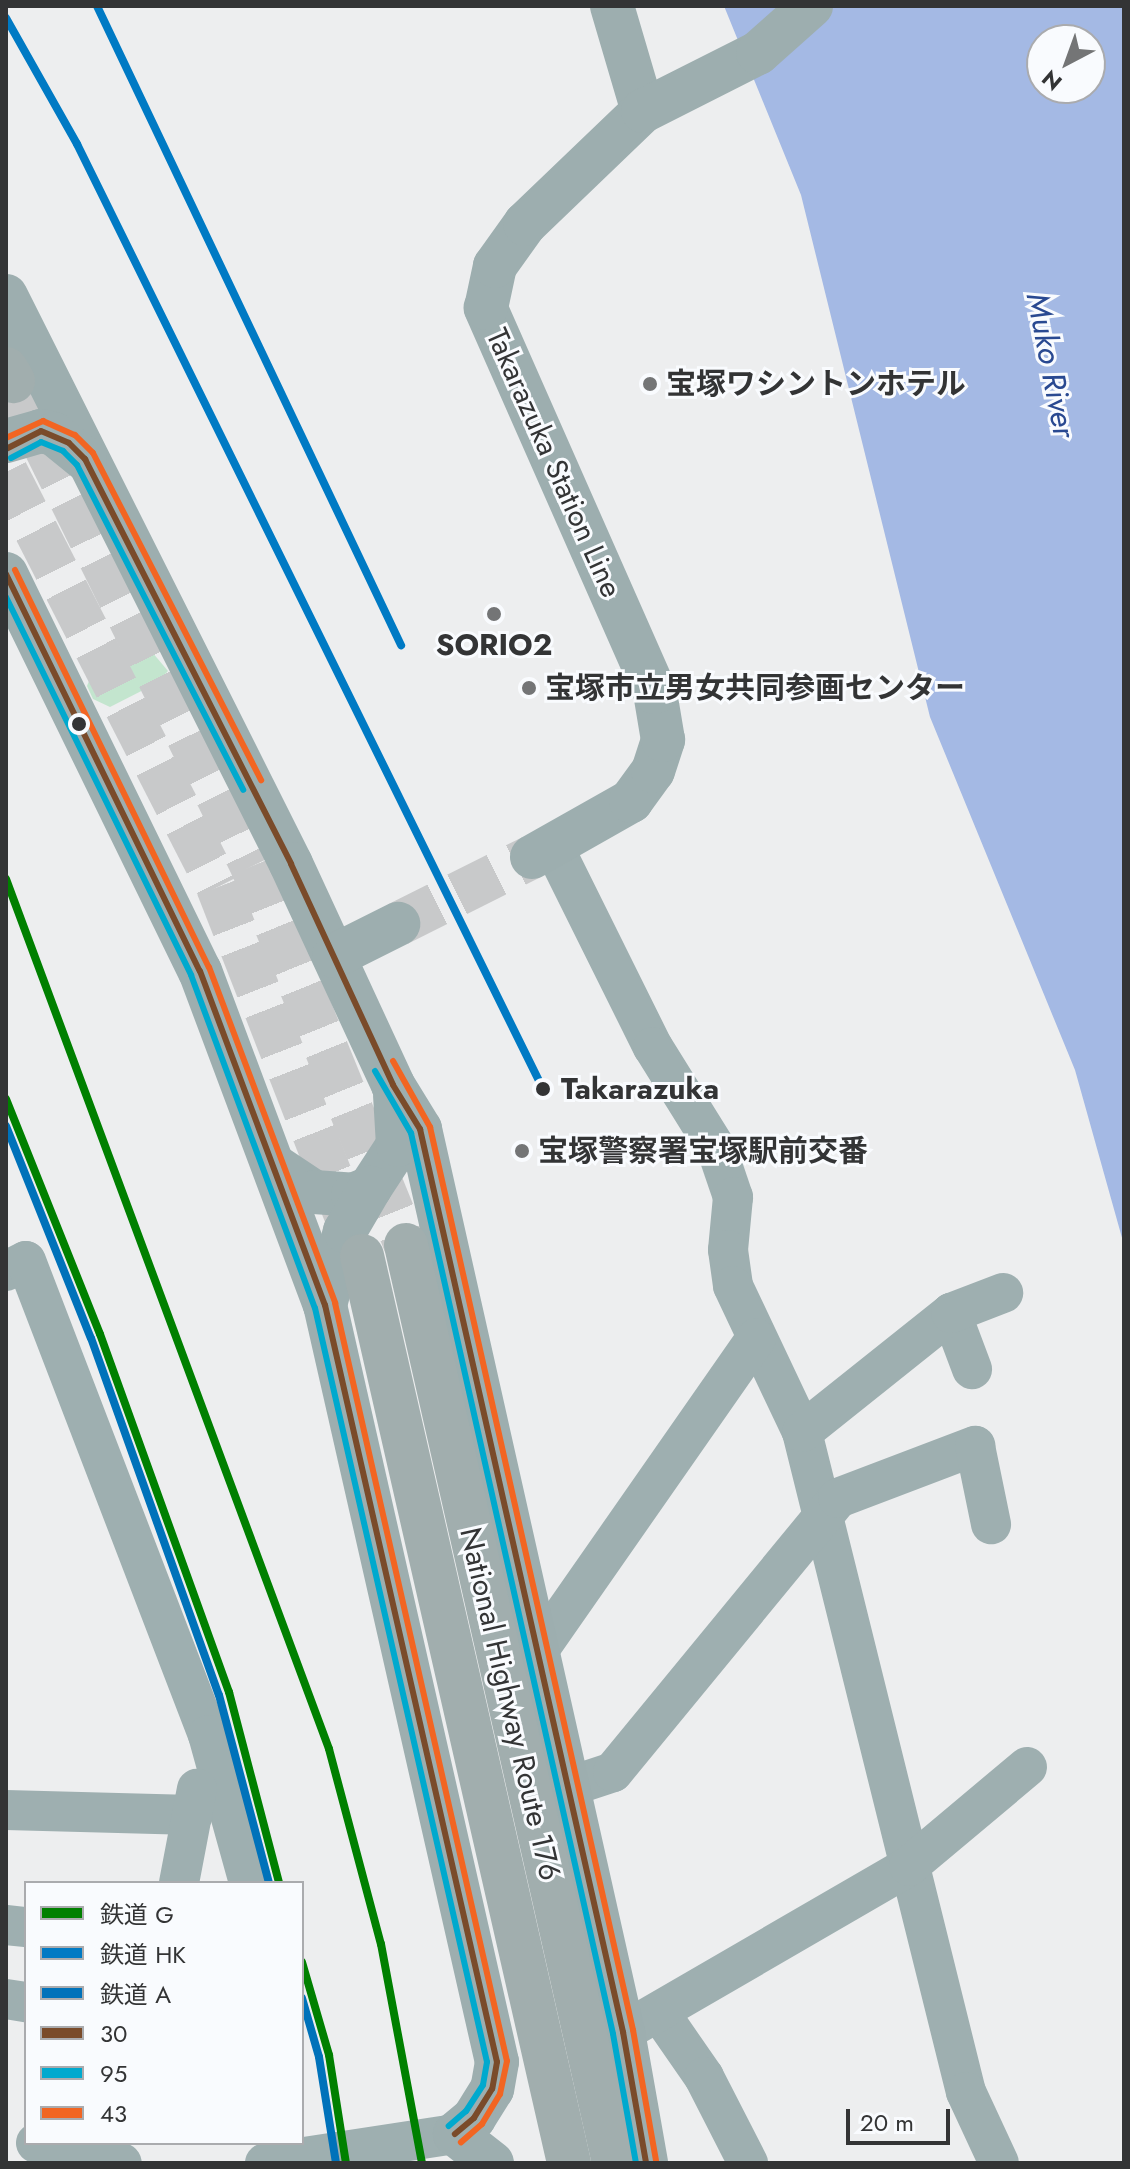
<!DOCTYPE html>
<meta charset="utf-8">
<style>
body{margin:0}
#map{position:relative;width:1130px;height:2169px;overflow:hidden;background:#edeeef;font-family:Jost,"Noto Sans JP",sans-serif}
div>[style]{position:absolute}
.green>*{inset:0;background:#c3e5ce}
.water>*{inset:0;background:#a4b9e4}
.secondary-tunnel>*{height:44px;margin-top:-22px;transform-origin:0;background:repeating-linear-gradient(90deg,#c8c9ca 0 44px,transparent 0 66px)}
.highway-tunnel>*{height:44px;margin-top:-22px;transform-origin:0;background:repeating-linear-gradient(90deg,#c8c9ca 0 44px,transparent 0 66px)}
.street>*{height:40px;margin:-20px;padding:0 20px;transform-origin:20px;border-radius:20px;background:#9eafb0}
.secondary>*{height:44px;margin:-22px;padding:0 22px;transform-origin:22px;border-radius:22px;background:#9daeaf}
.highway>*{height:44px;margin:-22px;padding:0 22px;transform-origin:22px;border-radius:22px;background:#a1aeae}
.bus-1>*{height:6px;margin:-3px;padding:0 3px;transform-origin:3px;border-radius:3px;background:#7a4b2a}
.bus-2>*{height:6px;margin:-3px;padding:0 3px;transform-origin:3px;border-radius:3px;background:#00a9ce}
.bus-3>*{height:6px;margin:-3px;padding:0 3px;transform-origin:3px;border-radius:3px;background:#f26522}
.rail-1>*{height:8px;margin:-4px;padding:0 4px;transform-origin:4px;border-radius:4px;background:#008000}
.rail-2>*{height:8px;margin:-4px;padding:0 4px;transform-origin:4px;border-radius:4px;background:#007ac4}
.rail-3>*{height:8px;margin:-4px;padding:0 4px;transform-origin:4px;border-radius:4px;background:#0072ba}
.dots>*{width:22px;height:22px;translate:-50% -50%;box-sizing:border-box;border:4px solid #f9fbfe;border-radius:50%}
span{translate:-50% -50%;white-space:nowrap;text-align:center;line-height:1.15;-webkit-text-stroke:6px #f9fbfe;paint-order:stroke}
.poi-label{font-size:30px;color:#333435;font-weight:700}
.left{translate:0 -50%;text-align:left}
.street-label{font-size:30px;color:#333435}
.stop-label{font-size:30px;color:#333435;font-weight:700}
.water-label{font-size:32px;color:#294991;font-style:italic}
.frame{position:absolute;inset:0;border:8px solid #333435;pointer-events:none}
.legend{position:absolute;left:24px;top:1881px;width:280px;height:264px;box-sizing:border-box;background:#f9fbfe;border:2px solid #aaabae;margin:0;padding:10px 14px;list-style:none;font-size:24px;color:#333435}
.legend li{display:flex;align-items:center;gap:16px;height:40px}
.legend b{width:40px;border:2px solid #aaabae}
.north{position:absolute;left:1026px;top:24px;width:80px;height:80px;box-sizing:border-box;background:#f9fbfe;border:2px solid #aaabae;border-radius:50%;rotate:221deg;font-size:22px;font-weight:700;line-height:32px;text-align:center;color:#333435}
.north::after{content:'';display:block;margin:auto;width:28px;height:36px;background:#747576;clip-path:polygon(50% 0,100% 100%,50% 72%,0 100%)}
.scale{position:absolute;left:846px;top:2109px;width:104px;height:36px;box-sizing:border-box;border:4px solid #333435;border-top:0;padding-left:10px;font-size:24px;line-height:28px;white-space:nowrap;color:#333435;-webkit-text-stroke:6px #f9fbfe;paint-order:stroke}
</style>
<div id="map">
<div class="green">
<i style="clip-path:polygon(152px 652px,168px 671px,157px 683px,110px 707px,93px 699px,87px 686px,91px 676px,118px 655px)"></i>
</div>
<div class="water">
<i style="clip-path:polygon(evenodd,724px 6px,1124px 6px,1124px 1245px,1075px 1070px,930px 717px,801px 195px,724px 6px,1042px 40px,1090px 40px,1090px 88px,1042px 88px,1042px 40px)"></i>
</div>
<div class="secondary-tunnel">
<i style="left:398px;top:924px;width:150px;rotate:-26.6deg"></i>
</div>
<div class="highway-tunnel">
<i style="left:13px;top:381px;width:541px;rotate:63.77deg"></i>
<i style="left:252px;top:866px;width:409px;rotate:67.9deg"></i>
<i style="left:6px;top:472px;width:466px;rotate:62.9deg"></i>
<i style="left:218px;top:887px;width:366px;rotate:68.7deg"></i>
</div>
<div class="street">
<i style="left:554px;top:848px;width:222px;rotate:63.6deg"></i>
<i style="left:653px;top:1047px;width:121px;rotate:58.1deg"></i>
<i style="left:717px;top:1150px;width:50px;rotate:71.2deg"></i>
<i style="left:733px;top:1197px;width:53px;rotate:95.4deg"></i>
<i style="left:728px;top:1250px;width:36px;rotate:82deg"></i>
<i style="left:733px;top:1286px;width:161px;rotate:64.7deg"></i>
<i style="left:802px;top:1432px;width:680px;rotate:76.05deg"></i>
<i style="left:966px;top:2092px;width:78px;rotate:65.1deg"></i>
<i style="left:6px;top:1271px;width:22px;rotate:-27deg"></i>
<i style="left:26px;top:1261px;width:508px;rotate:68.99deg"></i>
<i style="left:208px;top:1735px;width:154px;rotate:74.5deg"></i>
<i style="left:951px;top:1313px;width:60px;rotate:69.4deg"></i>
<i style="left:802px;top:1432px;width:191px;rotate:-38.6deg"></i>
<i style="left:951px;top:1313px;width:56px;rotate:-21deg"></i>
<i style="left:538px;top:1651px;width:381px;rotate:-55.1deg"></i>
<i style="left:568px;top:1787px;width:47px;rotate:-18.4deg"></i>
<i style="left:613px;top:1772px;width:355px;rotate:-50.6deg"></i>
<i style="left:838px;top:1498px;width:147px;rotate:-20.8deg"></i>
<i style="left:975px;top:1446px;width:80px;rotate:78.4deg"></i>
<i style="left:6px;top:1810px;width:187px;rotate:1.5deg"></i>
<i style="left:179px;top:1883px;width:96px;rotate:-79.2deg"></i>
<i style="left:6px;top:1925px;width:20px;rotate:6deg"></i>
<i style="left:6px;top:1999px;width:20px;rotate:9deg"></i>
<i style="left:659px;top:2012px;width:79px;rotate:55.3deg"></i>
<i style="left:704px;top:2077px;width:97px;rotate:62.9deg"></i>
<i style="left:623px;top:2032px;width:331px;rotate:-30.1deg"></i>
<i style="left:909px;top:1866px;width:154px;rotate:-40deg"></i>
<i style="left:36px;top:2143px;width:88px;rotate:13.1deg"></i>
<i style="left:265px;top:2163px;width:192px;rotate:-8.7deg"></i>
</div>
<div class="secondary">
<i style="left:612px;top:6px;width:109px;rotate:73.6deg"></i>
<i style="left:6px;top:296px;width:635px;rotate:63.35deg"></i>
<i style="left:291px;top:864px;width:243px;rotate:65.2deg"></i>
<i style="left:393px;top:1085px;width:52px;rotate:58.5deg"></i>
<i style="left:420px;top:1129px;width:926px;rotate:77.33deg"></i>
<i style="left:623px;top:2032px;width:133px;rotate:80deg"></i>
<i style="left:6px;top:441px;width:36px;rotate:-16deg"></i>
<i style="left:41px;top:431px;width:13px;rotate:13deg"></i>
<i style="left:54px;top:434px;width:40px;rotate:39deg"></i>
<i style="left:6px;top:574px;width:442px;rotate:64deg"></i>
<i style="left:200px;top:971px;width:357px;rotate:69.5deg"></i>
<i style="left:325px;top:1305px;width:776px;rotate:77.2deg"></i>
<i style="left:497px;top:2062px;width:27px;rotate:100deg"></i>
<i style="left:492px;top:2089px;width:34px;rotate:122deg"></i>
<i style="left:474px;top:2118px;width:25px;rotate:140deg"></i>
<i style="left:455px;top:2134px;width:47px;rotate:38.1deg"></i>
<i style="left:532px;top:857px;width:114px;rotate:-29.5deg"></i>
<i style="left:631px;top:801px;width:37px;rotate:-54deg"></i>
<i style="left:653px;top:771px;width:33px;rotate:-72deg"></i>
<i style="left:663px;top:740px;width:49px;rotate:-99.5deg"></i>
<i style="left:655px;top:692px;width:420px;rotate:-113.8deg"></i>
<i style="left:486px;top:308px;width:43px;rotate:-77.9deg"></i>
<i style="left:495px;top:266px;width:52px;rotate:-54.5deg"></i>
<i style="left:525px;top:224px;width:163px;rotate:-43.8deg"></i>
<i style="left:643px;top:111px;width:129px;rotate:-26.8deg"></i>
<i style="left:758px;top:53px;width:71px;rotate:-41.6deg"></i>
<i style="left:334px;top:956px;width:72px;rotate:-26.6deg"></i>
<i style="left:275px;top:1166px;width:47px;rotate:33.7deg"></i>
<i style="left:314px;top:1192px;width:39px;rotate:4deg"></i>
<i style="left:353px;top:1195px;width:18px;rotate:-22deg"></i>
<i style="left:370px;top:1188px;width:51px;rotate:-56.9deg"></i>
<i style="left:398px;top:1145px;width:50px;rotate:-93.4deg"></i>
<i style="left:325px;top:1305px;width:77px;rotate:-74.9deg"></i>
<i style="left:345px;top:1231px;width:50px;rotate:-59.8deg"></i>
</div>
<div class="highway">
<i style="left:6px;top:369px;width:14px;rotate:60deg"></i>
<i style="left:406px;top:1245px;width:941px;rotate:77.23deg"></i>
<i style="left:362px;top:1256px;width:930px;rotate:77.14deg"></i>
</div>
<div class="bus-1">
<i style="left:6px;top:449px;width:39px;rotate:-27deg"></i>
<i style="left:41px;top:431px;width:30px;rotate:23deg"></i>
<i style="left:69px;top:443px;width:23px;rotate:45deg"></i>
<i style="left:85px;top:459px;width:454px;rotate:63deg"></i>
<i style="left:291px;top:864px;width:243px;rotate:65.2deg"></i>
<i style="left:393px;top:1085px;width:52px;rotate:58.5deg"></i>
<i style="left:420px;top:1129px;width:926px;rotate:77.33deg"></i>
<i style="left:623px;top:2032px;width:133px;rotate:80deg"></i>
<i style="left:6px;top:574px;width:442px;rotate:64deg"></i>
<i style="left:200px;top:971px;width:357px;rotate:69.5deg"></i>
<i style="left:325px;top:1305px;width:776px;rotate:77.2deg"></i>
<i style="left:497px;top:2062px;width:27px;rotate:100deg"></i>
<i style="left:492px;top:2089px;width:34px;rotate:122deg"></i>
<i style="left:474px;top:2118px;width:25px;rotate:140deg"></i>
</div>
<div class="bus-2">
<i style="left:11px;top:458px;width:34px;rotate:-28deg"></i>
<i style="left:41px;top:442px;width:24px;rotate:22deg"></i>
<i style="left:63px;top:451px;width:20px;rotate:45deg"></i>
<i style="left:77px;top:465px;width:365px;rotate:62.9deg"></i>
<i style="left:6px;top:597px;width:421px;rotate:63.9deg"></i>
<i style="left:191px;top:975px;width:355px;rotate:69.6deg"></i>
<i style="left:315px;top:1308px;width:773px;rotate:77.15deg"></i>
<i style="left:487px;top:2062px;width:23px;rotate:100deg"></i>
<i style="left:483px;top:2085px;width:31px;rotate:123deg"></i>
<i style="left:466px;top:2111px;width:23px;rotate:139deg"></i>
<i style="left:375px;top:1071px;width:72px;rotate:59.9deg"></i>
<i style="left:411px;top:1133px;width:923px;rotate:77.36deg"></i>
<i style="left:613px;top:2034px;width:131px;rotate:79.9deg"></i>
</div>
<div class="bus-3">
<i style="left:6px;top:438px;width:41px;rotate:-24.7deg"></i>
<i style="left:43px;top:421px;width:35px;rotate:24deg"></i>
<i style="left:75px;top:435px;width:25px;rotate:45deg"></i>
<i style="left:93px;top:453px;width:368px;rotate:62.8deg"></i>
<i style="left:15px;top:570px;width:442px;rotate:64deg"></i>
<i style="left:209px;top:967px;width:359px;rotate:69.4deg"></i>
<i style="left:335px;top:1303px;width:777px;rotate:77.22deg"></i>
<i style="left:507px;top:2061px;width:34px;rotate:102deg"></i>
<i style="left:500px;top:2094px;width:35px;rotate:121deg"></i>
<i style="left:482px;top:2124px;width:28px;rotate:139deg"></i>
<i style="left:393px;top:1061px;width:76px;rotate:60.7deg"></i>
<i style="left:430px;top:1127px;width:926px;rotate:77.33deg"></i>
<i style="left:633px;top:2030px;width:133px;rotate:80deg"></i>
</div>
<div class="rail-1">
<i style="left:6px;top:879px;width:928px;rotate:69.63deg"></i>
<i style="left:329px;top:1749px;width:202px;rotate:75.1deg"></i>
<i style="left:381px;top:1944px;width:223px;rotate:79.4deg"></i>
<i style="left:6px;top:1099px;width:253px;rotate:68.2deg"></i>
<i style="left:100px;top:1334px;width:381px;rotate:70.2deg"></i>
<i style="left:229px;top:1692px;width:197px;rotate:75.3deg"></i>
<i style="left:302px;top:1962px;width:97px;rotate:73.8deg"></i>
<i style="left:329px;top:2055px;width:109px;rotate:81.1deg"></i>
</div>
<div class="rail-2">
<i style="left:97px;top:6px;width:708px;rotate:64.56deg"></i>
<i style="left:6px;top:18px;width:145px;rotate:60.6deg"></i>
<i style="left:77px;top:144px;width:1054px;rotate:63.75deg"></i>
</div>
<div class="rail-3">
<i style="left:6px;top:1126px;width:228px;rotate:68.2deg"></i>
<i style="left:91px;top:1338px;width:379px;rotate:70.3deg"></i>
<i style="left:219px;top:1695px;width:195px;rotate:75.1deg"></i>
<i style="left:302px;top:1998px;width:61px;rotate:73.9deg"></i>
<i style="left:319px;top:2057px;width:107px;rotate:80.9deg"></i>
</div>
<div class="dots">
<i style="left:650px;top:384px;background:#747576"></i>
<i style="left:494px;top:614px;background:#747576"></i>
<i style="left:529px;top:688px;background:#747576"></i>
<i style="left:79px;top:724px;background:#333435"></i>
<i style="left:543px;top:1089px;background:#333435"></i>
<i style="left:522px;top:1151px;background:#747576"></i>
</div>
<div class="poi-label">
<span class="left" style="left:666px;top:384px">宝塚ワシントンホテル</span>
<span style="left:494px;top:645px">SORIO2</span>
<span class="left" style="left:545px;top:688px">宝塚市立男女共同参画センター</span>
<span class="left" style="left:538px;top:1151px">宝塚警察署宝塚駅前交番</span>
</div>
<div class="street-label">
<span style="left:554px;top:463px;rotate:66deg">Takarazuka Station Line</span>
<span style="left:510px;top:1704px;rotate:77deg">National Highway Route 176</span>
</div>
<div class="stop-label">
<span class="left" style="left:561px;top:1089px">Takarazuka</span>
</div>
<div class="water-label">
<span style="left:1051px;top:365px;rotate:79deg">Muko River</span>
</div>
<div class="frame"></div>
<ul class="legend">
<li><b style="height:10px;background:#008000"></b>鉄道 G</li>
<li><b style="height:10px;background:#007ac4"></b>鉄道 HK</li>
<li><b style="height:10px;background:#0072ba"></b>鉄道 A</li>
<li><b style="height:10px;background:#7a4b2a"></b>30</li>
<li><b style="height:10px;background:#00a9ce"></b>95</li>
<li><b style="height:10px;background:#f26522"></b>43</li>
</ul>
<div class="north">N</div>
<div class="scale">20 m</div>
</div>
